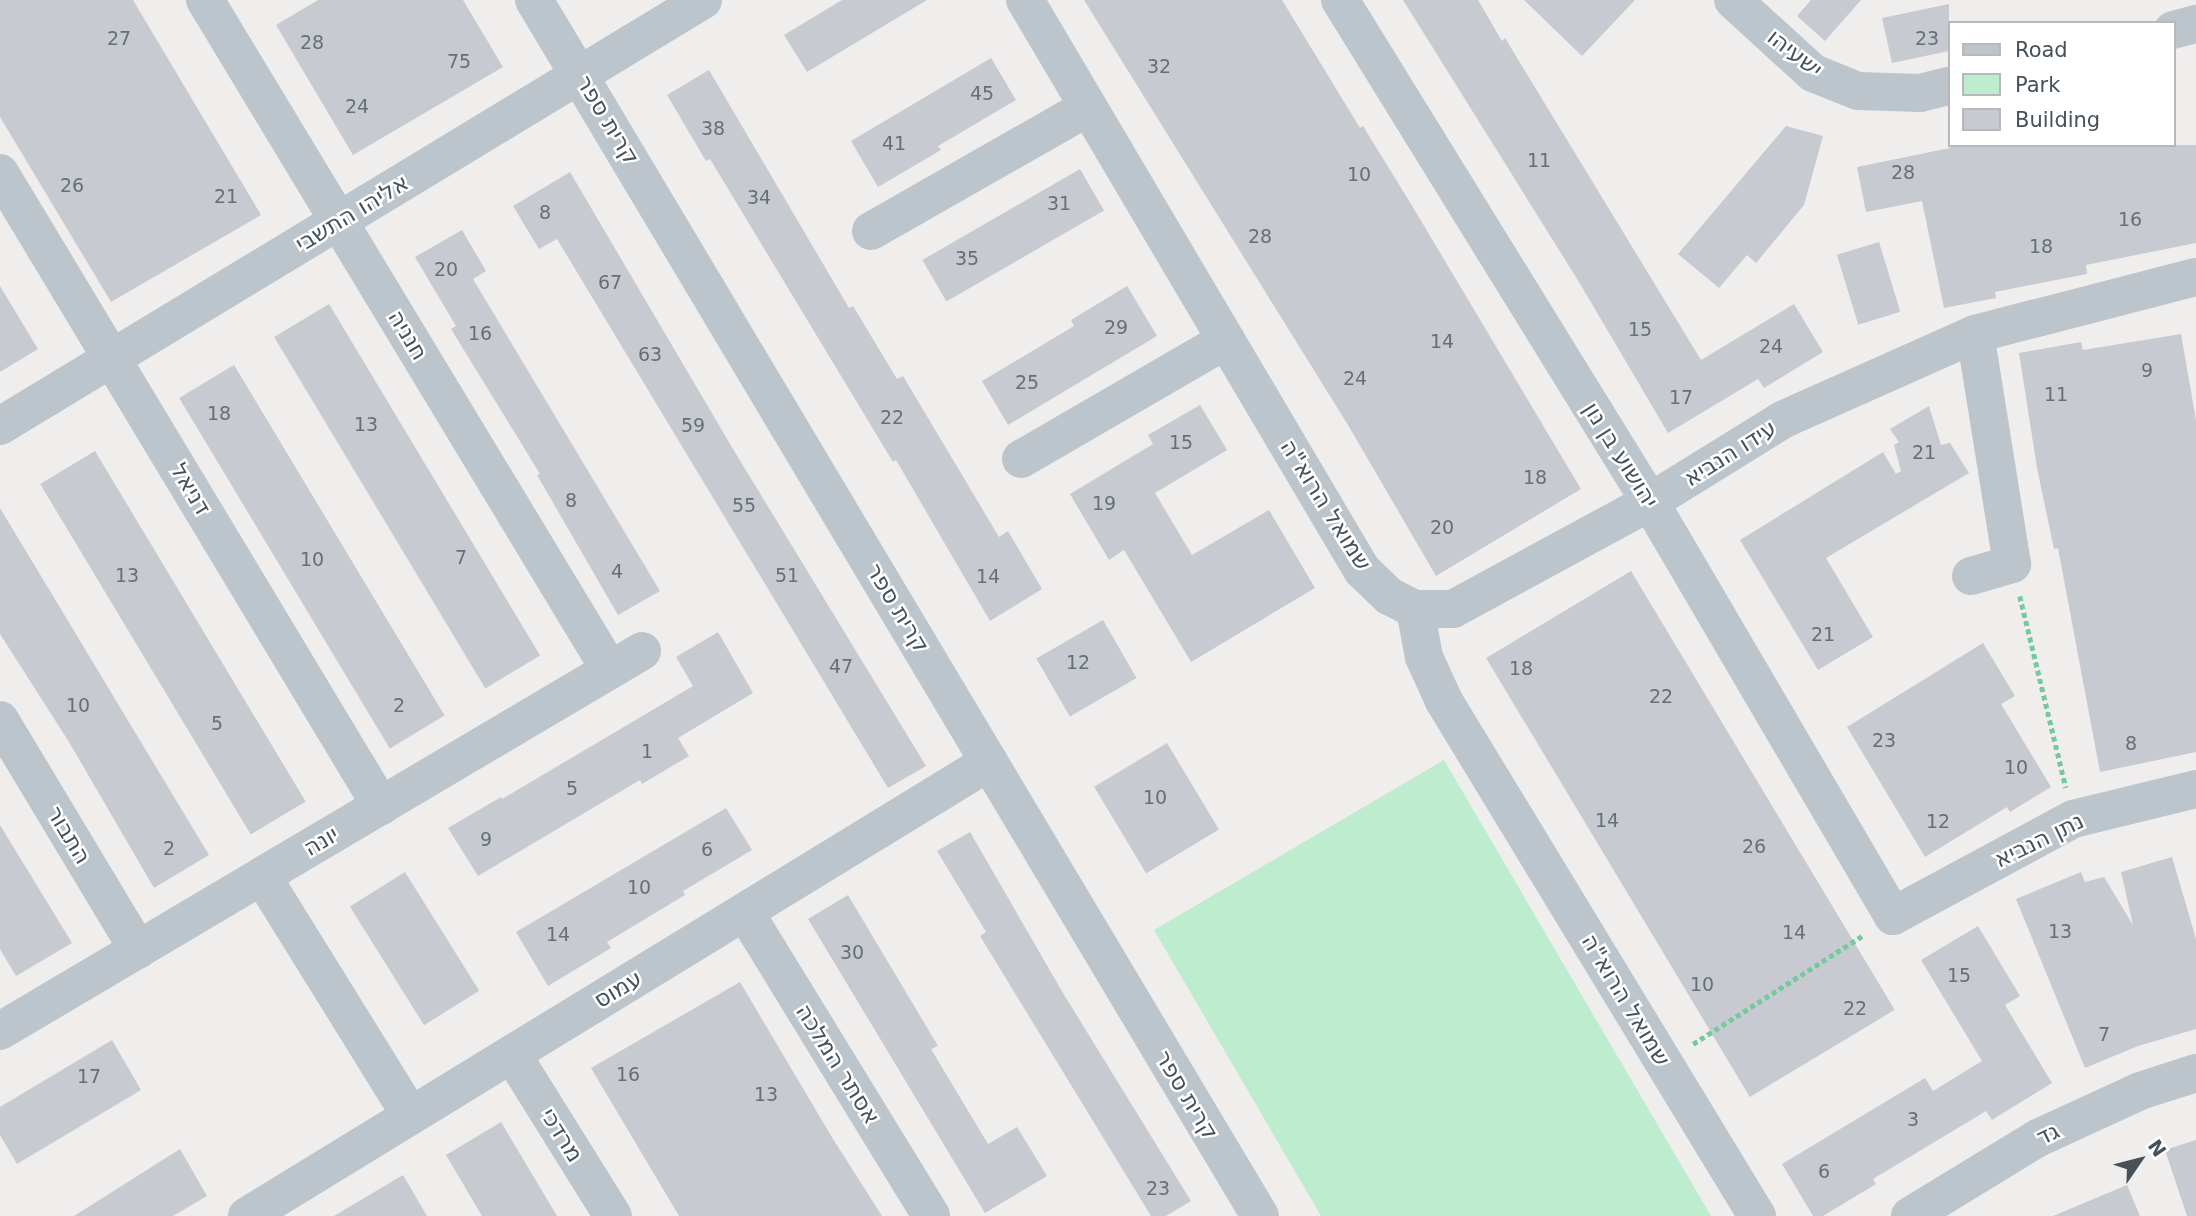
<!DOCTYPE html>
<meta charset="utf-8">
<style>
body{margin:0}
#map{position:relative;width:2196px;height:1216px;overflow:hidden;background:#f0eded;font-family:"DejaVu Sans","Noto Sans Hebrew",sans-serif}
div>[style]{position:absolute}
.green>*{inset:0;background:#bdecce}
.building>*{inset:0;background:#c7cad0;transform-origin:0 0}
.path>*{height:4.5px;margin-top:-2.25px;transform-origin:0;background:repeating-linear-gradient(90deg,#76c99f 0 5px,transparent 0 8.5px)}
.minor>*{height:38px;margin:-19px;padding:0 19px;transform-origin:19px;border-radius:19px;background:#bcc5cc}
span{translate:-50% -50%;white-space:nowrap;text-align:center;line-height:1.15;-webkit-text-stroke:5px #fff;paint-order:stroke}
.number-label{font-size:19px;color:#666f78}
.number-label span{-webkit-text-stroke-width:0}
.street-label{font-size:23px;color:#46515a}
.legend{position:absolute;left:1948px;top:21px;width:228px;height:126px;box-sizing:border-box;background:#fff;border:2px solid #b5b9bd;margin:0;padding:9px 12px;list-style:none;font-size:21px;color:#46515a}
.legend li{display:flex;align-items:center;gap:14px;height:35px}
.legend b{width:35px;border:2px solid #b5b9bd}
.north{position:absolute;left:2105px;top:1125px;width:70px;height:70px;-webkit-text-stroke:5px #fff;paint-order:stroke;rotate:55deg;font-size:19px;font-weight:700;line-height:28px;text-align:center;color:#46515a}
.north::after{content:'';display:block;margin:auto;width:24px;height:32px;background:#46515a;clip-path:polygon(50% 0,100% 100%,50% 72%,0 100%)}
</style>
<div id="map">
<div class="green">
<i style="clip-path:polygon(1444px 760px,1711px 1216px,1321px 1216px,1154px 930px)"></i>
</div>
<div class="building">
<i style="clip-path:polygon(0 0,133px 0,261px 215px,111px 302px,0 117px)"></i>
<i style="clip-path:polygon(318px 0,463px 0,503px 67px,353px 155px,276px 25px)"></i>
<i style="clip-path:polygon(842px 0,927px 0,807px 72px,784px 35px)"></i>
<i style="clip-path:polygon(1084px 0,1282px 0,1360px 128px,1363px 126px,1411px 204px,1581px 489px,1436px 576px,1348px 425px)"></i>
<i style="clip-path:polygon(1403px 0,1478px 0,1502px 41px,1505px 38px,1701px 360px,1794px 304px,1823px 352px,1764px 388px,1758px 379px,1668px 433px,1579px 282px)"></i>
<i style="clip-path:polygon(1524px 0,1635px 0,1582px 56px)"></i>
<i style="clip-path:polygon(1811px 0,1861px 0,1825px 41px,1797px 16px)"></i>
<i style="clip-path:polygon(1949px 4px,1949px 51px,1892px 63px,1882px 18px)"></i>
<i style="clip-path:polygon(991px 58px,1016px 100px,938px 146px,941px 150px,878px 187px,851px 141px)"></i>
<i style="clip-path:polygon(709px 70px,849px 308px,853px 306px,897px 379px,903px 376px,999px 537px,1008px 531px,1042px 589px,990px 621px,896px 460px,893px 462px,710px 159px,706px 161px,667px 95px)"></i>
<i style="clip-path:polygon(1786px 126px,1823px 136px,1804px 205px,1756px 263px,1747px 255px,1719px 288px,1678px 254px)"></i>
<i style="clip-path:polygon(1949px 145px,2196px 145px,2196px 243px,2086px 265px,2087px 274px,1995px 292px,1996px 298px,1944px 308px,1922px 201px,1866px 212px,1857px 167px,1950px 148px)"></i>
<i style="left:1080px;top:169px;width:48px;height:182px;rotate:60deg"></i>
<i style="clip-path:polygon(570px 172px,733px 449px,926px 766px,888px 788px,557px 239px,539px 249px,513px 206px)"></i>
<i style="clip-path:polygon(462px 230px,486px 271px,473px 279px,660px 591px,618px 615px,537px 475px,540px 474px,451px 329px,456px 326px,415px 257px)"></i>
<i style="left:1879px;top:242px;width:73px;height:44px;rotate:73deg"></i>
<i style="clip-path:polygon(0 286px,38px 349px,0 372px)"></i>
<i style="clip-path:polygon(1127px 286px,1157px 336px,1008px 425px,982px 381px,1074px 326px,1071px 320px)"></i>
<i style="left:329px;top:304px;width:410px;height:64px;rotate:59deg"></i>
<i style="clip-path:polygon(2181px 334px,2196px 420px,2196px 752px,2100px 772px,2058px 548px,2054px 549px,2037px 468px,2019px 353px,2081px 342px,2083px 350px)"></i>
<i style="left:234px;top:365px;width:409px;height:64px;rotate:59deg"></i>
<i style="clip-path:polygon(1200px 405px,1227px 450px,1155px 493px,1192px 555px,1269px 510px,1315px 588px,1191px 662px,1124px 550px,1109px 560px,1070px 494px,1153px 444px,1148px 435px)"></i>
<i style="clip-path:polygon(1929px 406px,1941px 445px,1950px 443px,1969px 473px,1826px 558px,1873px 637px,1818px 670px,1740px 540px,1883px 452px,1896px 474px,1901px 471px,1894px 445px,1899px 442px,1890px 429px)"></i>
<i style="left:95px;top:451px;width:409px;height:64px;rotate:59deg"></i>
<i style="clip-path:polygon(0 508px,209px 855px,154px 888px,69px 742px,0 634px)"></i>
<i style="left:1631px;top:571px;width:512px;height:169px;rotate:59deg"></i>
<i style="left:1103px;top:620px;width:67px;height:77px;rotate:60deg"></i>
<i style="clip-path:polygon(718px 632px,753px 693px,678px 738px,689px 756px,642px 784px,640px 780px,478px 876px,448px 828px,501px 797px,502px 799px,693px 686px,676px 657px)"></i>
<i style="clip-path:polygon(1983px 643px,2015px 696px,2001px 704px,2051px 787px,2010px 812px,2007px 807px,1925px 857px,1847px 727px)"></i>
<i style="left:1167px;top:743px;width:101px;height:85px;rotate:59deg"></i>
<i style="clip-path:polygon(726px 808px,752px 850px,683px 891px,685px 895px,607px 942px,611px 948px,548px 986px,516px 932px)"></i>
<i style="clip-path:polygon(0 825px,72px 943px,16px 976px,0 949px)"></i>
<i style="clip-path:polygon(970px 832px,1063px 993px,1191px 1201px,1166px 1216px,1151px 1216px,980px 936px,986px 932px,937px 851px)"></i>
<i style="clip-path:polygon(2172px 857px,2196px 939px,2196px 1029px,2138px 1046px,2085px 1068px,2016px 899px,2081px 872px,2085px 882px,2104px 877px,2133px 925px,2121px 872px)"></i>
<i style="left:405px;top:872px;width:140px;height:65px;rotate:58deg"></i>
<i style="clip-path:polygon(848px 895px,938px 1046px,931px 1049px,988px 1144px,1017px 1127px,1047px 1176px,985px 1213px,808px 919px)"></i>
<i style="clip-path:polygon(1978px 926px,2020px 996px,2005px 1005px,2052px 1083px,1992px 1120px,1986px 1111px,1873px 1179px,1876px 1184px,1823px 1216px,1813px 1216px,1782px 1164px,1925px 1078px,1933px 1091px,1982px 1061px,1921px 960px)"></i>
<i style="clip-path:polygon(740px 982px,833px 1139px,882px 1216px,679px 1216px,591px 1068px)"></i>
<i style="clip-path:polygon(112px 1040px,141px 1090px,17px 1164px,0 1135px,0 1107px)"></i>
<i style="clip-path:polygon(501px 1122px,557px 1216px,482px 1216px,446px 1155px)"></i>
<i style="clip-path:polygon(2196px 1140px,2196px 1216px,2187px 1216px,2165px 1150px)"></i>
<i style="clip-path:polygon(180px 1149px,207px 1196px,173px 1216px,74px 1216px)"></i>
<i style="clip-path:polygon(403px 1175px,427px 1216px,334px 1216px)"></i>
<i style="clip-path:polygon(2127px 1185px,2140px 1216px,2053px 1216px)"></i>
</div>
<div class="path">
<i style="left:2020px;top:596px;width:197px;rotate:76.5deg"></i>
<i style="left:1693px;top:1044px;width:204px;rotate:-32.6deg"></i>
</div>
<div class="minor">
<i style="left:205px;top:0;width:783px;rotate:58.85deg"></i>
<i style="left:534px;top:0;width:1416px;rotate:59.16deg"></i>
<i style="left:1025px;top:0;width:662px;rotate:59.41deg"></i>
<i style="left:1362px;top:570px;width:37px;rotate:44deg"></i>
<i style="left:1389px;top:596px;width:29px;rotate:27deg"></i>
<i style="left:1415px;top:609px;width:49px;rotate:79.4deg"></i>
<i style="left:1424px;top:657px;width:48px;rotate:65.6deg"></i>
<i style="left:1444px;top:701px;width:603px;rotate:58.71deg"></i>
<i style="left:1340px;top:0;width:590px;rotate:58.3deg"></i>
<i style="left:1650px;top:502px;width:480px;rotate:59.6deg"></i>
<i style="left:1893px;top:916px;width:204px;rotate:-28.3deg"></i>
<i style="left:2073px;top:819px;width:127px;rotate:-13.7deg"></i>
<i style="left:1733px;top:0;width:108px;rotate:42.4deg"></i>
<i style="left:1813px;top:73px;width:48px;rotate:21.8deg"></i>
<i style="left:1858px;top:91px;width:62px;rotate:1.8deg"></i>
<i style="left:1920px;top:93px;width:30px;rotate:-14deg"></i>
<i style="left:2173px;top:30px;width:24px;rotate:-15deg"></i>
<i style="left:0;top:173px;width:739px;rotate:58.96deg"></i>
<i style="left:871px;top:231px;width:250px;rotate:-29.7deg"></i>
<i style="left:0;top:426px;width:822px;rotate:-31.21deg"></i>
<i style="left:1021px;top:459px;width:237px;rotate:-30.1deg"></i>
<i style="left:1971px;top:576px;width:43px;rotate:-16.3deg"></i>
<i style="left:2012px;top:564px;width:233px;rotate:-99.1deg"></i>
<i style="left:1415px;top:609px;width:38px"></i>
<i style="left:1453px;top:609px;width:224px;rotate:-28.5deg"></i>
<i style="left:1650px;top:502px;width:155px;rotate:-31.8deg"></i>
<i style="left:1782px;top:420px;width:211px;rotate:-24deg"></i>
<i style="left:1975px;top:334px;width:228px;rotate:-14.5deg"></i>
<i style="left:0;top:720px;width:268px;rotate:59deg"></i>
<i style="left:262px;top:876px;width:282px;rotate:58.2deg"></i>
<i style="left:745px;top:912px;width:356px;rotate:58.5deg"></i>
<i style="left:0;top:1031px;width:746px;rotate:-30.62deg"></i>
<i style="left:512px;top:1054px;width:191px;rotate:58.1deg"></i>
<i style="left:247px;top:1216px;width:870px;rotate:-31.46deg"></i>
<i style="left:1910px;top:1216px;width:150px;rotate:-31.4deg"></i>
<i style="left:2038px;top:1138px;width:112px;rotate:-24.7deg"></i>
<i style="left:2140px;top:1091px;width:59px;rotate:-17.8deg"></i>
</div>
<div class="number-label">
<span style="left:119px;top:39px">27</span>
<span style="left:1927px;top:39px">23</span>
<span style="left:312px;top:43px">28</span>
<span style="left:459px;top:62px">75</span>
<span style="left:1159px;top:67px">32</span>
<span style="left:982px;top:94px">45</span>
<span style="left:357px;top:107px">24</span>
<span style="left:713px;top:129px">38</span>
<span style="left:894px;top:144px">41</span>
<span style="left:1539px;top:161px">11</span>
<span style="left:1903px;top:173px">28</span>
<span style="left:1359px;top:175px">10</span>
<span style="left:72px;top:186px">26</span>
<span style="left:226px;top:197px">21</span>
<span style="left:759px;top:198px">34</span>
<span style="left:1059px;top:204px">31</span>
<span style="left:545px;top:213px">8</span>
<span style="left:2130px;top:220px">16</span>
<span style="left:1260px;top:237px">28</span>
<span style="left:2041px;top:247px">18</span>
<span style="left:967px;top:259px">35</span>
<span style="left:446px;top:270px">20</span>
<span style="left:610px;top:283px">67</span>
<span style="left:1116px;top:328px">29</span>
<span style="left:1640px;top:330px">15</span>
<span style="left:480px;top:334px">16</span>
<span style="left:1442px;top:342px">14</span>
<span style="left:1771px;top:347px">24</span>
<span style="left:650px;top:355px">63</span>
<span style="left:2147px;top:371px">9</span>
<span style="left:1355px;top:379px">24</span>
<span style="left:1027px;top:383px">25</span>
<span style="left:2056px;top:395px">11</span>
<span style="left:1681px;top:398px">17</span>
<span style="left:219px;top:414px">18</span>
<span style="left:892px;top:418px">22</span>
<span style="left:366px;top:425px">13</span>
<span style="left:693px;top:426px">59</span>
<span style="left:1181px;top:443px">15</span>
<span style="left:1924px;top:453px">21</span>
<span style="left:1535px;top:478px">18</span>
<span style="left:571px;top:501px">8</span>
<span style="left:1104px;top:504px">19</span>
<span style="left:744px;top:506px">55</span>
<span style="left:1442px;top:528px">20</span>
<span style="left:461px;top:558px">7</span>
<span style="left:312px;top:560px">10</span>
<span style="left:617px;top:572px">4</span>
<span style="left:127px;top:576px">13</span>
<span style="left:787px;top:576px">51</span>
<span style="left:988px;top:577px">14</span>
<span style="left:1823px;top:635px">21</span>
<span style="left:1078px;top:663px">12</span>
<span style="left:841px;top:667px">47</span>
<span style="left:1521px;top:669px">18</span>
<span style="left:1661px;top:697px">22</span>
<span style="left:78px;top:706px">10</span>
<span style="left:399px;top:706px">2</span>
<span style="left:217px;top:724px">5</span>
<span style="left:1884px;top:741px">23</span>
<span style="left:2131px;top:744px">8</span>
<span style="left:647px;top:752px">1</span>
<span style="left:2016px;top:768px">10</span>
<span style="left:572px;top:789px">5</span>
<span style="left:1155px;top:798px">10</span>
<span style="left:1607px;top:821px">14</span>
<span style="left:1938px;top:822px">12</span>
<span style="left:486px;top:840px">9</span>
<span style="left:1754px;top:847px">26</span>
<span style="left:169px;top:849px">2</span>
<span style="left:707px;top:850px">6</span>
<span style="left:639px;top:888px">10</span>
<span style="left:2060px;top:932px">13</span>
<span style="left:1794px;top:933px">14</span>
<span style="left:558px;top:935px">14</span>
<span style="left:852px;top:953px">30</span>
<span style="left:1959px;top:976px">15</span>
<span style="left:1702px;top:985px">10</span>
<span style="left:1855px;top:1009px">22</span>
<span style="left:2104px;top:1035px">7</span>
<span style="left:628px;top:1075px">16</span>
<span style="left:89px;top:1077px">17</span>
<span style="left:766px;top:1095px">13</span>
<span style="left:1913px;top:1120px">3</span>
<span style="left:1824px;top:1172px">6</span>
<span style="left:1158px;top:1189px">23</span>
</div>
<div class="street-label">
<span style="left:1795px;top:53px;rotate:38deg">ישעיהו</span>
<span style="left:608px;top:120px;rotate:59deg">קרית ספר</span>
<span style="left:352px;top:213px;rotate:-31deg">אליהו התשבי</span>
<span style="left:408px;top:335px;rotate:59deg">חנניה</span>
<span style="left:1730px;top:453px;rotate:-32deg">עידו הנביא</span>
<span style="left:1621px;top:455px;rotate:58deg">יהושוע בן נון</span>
<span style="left:191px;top:489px;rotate:59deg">דניאל</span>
<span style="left:1326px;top:505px;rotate:58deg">שמואל הרוא"ה</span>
<span style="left:898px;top:608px;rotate:59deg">קרית ספר</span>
<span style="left:69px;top:835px;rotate:59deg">התבור</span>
<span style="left:2039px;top:840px;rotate:-26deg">נתן הנביא</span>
<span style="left:321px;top:841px;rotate:-30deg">יונה</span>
<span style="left:618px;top:989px;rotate:-31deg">עמוס</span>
<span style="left:1626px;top:1000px;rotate:59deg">שמואל הרוא"ה</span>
<span style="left:838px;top:1064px;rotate:58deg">אסתר המלכה</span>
<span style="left:1187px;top:1095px;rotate:59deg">קרית ספר</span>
<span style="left:2048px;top:1134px;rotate:-26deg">גד</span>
<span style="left:562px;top:1135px;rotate:58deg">מרדכי</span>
</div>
<ul class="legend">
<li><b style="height:9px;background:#bcc5cc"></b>Road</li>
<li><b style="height:19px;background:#bdecce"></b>Park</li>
<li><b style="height:19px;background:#c7cad0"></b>Building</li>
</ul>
<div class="north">N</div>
</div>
